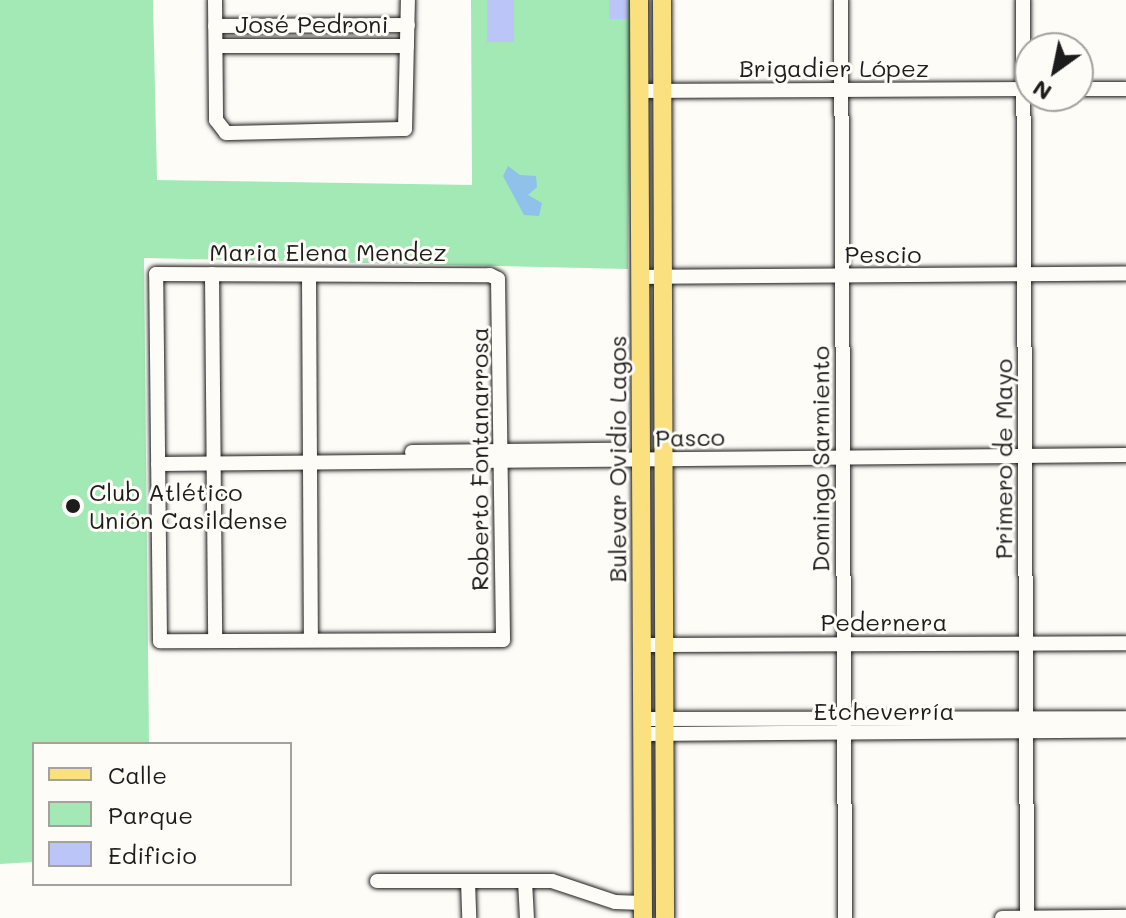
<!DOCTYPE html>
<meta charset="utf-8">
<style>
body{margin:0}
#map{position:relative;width:1126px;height:918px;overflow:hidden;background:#fdfcf7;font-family:Mali,sans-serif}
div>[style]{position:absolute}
.green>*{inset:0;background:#a3e9b6}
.water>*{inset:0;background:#8fc1eb}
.building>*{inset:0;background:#bcc5f7;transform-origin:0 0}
.roads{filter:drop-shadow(0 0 2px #1c1c1c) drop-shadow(0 0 2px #1c1c1c)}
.minor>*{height:14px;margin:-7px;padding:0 7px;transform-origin:7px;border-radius:7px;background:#fdfcf7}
.major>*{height:18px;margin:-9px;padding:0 9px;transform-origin:9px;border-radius:9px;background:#fbe080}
.dots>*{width:22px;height:22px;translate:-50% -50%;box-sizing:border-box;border:4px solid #fdfcf7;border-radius:50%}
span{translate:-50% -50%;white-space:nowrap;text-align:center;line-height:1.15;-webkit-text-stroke:6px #fdfcf7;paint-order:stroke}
.street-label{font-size:24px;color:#1c1c1c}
.poi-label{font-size:24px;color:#1c1c1c}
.left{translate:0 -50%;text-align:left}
.legend{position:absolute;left:32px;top:742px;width:260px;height:144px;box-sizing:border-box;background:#fdfcf7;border:2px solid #a3a29f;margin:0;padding:10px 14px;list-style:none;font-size:24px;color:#1c1c1c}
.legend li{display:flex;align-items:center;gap:16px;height:40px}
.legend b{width:40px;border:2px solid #a3a29f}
.north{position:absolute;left:1014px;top:32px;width:80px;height:80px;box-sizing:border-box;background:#fdfcf7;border:2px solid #a3a29f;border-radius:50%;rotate:213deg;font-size:22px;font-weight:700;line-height:32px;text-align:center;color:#1c1c1c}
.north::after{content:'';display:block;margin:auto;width:28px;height:36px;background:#1c1c1c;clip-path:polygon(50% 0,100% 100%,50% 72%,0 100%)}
</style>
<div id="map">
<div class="green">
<i style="clip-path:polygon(0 0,153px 0,157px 180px,472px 185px,471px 0,631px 0,628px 269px,144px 258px,149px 744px,34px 744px,34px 862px,0 864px)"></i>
</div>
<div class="water">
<i style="clip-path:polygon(508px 166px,520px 175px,536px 176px,537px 187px,528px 195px,542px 203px,539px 216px,524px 215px,503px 176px)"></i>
</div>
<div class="building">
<i style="left:487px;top:0;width:27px;height:42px"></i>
<i style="left:609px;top:0;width:18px;height:19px"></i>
</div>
<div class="roads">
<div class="minor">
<i style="left:215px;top:0;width:120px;rotate:89.5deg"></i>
<i style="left:216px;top:120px;width:16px;rotate:52deg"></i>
<i style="left:226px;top:133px;width:179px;rotate:-1.3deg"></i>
<i style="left:405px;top:129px;width:129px;rotate:-88.7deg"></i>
<i style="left:841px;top:0;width:918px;rotate:89.75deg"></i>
<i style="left:1023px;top:0;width:918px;rotate:89.75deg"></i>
<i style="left:215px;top:26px;width:193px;rotate:-0.3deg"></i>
<i style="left:216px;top:46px;width:191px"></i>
<i style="left:1078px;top:89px;width:48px"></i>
<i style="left:639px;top:91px;width:391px;rotate:-0.3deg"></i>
<i style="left:156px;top:274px;width:334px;rotate:0.2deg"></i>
<i style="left:490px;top:275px;width:9px;rotate:27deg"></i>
<i style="left:498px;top:279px;width:361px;rotate:89.2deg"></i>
<i style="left:503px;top:640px;width:343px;rotate:179.8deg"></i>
<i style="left:160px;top:641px;width:367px;rotate:-90.6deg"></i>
<i style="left:212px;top:274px;width:367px;rotate:89.5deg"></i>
<i style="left:309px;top:275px;width:363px;rotate:89.7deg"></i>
<i style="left:640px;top:277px;width:486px;rotate:-0.4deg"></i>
<i style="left:412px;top:452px;width:203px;rotate:-0.6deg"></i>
<i style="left:158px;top:464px;width:968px;rotate:-0.53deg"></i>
<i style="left:642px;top:645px;width:484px;rotate:-0.2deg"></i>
<i style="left:642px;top:719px;width:484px;rotate:-0.1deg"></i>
<i style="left:642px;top:734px;width:484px;rotate:-0.4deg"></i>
<i style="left:377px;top:881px;width:175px"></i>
<i style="left:552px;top:881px;width:66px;rotate:18.4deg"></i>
<i style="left:615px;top:902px;width:28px;rotate:2deg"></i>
<i style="left:468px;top:881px;width:37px;rotate:88deg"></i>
<i style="left:525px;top:881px;width:37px;rotate:87deg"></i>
<i style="left:1002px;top:918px;width:124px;rotate:-0.5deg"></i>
</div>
<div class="major">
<i style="left:639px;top:0;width:918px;rotate:89.75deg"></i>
<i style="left:662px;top:0;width:918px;rotate:89.81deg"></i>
</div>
</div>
<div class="dots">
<i style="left:73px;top:506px;background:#1c1c1c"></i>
</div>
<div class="street-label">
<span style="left:312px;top:24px">José Pedroni</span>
<span style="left:834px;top:68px">Brigadier López</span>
<span style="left:328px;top:252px">Maria Elena Mendez</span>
<span style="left:883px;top:254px">Pescio</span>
<span style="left:690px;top:437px;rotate:-1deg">Pasco</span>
<span style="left:479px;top:459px;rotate:-90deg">Roberto Fontanarrosa</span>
<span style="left:617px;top:459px;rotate:-90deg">Bulevar Ovidio Lagos</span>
<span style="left:820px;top:459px;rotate:-90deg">Domingo Sarmiento</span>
<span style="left:1003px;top:459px;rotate:-90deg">Primero de Mayo</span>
<span style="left:884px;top:622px">Pedernera</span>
<span style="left:884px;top:711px">Etcheverría</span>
</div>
<div class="poi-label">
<span class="left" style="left:89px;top:506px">Club Atlético<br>Unión Casildense</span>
</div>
<ul class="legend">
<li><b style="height:10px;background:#fbe080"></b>Calle</li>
<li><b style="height:22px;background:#a3e9b6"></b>Parque</li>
<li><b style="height:22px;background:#bcc5f7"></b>Edificio</li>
</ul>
<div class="north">N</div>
</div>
